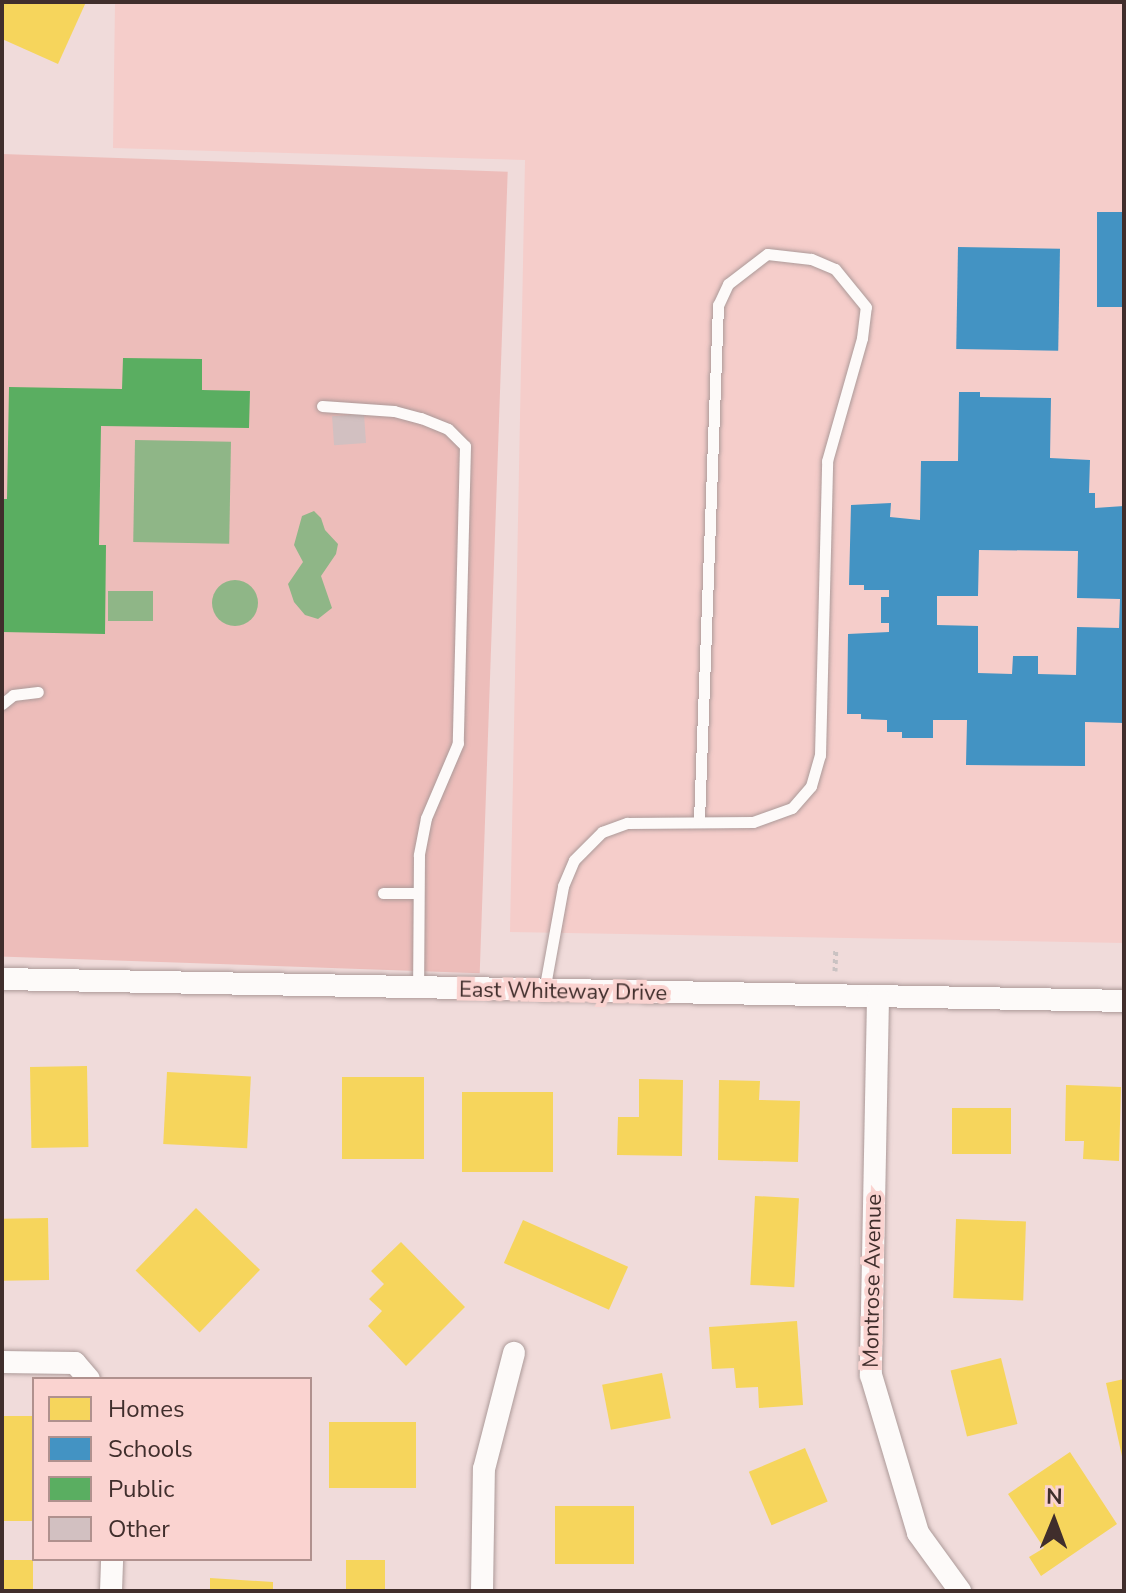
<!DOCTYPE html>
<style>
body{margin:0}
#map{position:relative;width:1126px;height:1593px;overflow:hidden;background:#f0dbda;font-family:"Nunito Sans",sans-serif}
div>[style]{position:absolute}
.built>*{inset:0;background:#f5cdca}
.green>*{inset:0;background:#edbdba;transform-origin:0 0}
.water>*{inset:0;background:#8fb687;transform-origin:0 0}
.round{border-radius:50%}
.homes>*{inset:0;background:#f6d55c;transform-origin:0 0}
.schools>*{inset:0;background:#4393c3;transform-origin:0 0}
.public>*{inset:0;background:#5aae61}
.building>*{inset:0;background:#d2c0c1;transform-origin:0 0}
.path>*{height:5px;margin-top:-2.5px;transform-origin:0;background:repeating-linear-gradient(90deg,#cac2c2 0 4px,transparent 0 8px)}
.roads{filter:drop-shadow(0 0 2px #ac9a99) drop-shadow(0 0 2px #ac9a99)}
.lane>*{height:11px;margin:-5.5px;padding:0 5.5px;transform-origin:5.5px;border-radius:5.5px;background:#fdfaf9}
.street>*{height:22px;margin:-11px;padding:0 11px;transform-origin:11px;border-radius:11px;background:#fdfaf9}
span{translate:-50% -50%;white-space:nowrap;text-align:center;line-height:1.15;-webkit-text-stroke:8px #fad3d0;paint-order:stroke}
.street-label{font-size:22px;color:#402e2c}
.frame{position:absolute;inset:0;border:4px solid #402e2c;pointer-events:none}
.legend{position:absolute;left:32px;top:1377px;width:280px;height:184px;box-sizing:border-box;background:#fad3d0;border:2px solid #b0918e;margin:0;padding:10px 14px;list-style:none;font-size:24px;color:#402e2c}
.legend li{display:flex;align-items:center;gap:16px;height:40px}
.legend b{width:40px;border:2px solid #b0918e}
.north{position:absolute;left:1014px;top:1481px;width:80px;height:80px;-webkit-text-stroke:6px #fad3d0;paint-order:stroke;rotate:1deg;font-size:22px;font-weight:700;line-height:32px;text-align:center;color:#402e2c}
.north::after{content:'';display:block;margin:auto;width:28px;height:36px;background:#402e2c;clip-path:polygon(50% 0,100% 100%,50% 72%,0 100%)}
</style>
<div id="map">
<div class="built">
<i style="clip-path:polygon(115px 2px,1124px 2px,1124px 943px,510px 932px,525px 160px,113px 148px)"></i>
</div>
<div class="green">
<i style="left:2px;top:154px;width:506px;height:802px;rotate:2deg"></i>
</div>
<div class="water">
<i style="left:135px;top:440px;width:96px;height:102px;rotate:1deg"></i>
<i style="clip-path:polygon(314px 511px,321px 518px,325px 530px,338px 544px,336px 554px,321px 576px,332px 608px,318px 619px,305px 615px,294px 602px,288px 584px,303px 562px,294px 545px,302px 516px)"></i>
<i class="round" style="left:212px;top:580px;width:46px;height:46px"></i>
<i style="left:108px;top:591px;width:45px;height:30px"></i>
</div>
<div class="homes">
<i style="clip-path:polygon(2px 2px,86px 2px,58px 64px,2px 39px)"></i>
<i style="left:87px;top:1066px;width:81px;height:57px;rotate:89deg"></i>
<i style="left:167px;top:1072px;width:84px;height:72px;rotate:3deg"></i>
<i style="left:342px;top:1077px;width:82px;height:82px"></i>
<i style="clip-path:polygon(639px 1079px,683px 1080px,682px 1156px,617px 1155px,618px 1117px,639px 1117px)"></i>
<i style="clip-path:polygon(719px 1080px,760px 1081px,759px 1100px,800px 1101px,798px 1162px,718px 1160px)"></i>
<i style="clip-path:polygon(1066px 1085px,1121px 1087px,1119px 1161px,1083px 1159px,1084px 1141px,1065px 1141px)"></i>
<i style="left:462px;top:1092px;width:91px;height:80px"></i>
<i style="left:952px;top:1108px;width:59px;height:46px"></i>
<i style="left:755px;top:1196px;width:44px;height:89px;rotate:3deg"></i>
<i style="left:196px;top:1208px;width:89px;height:87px;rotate:44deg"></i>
<i style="left:48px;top:1218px;width:62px;height:46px;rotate:89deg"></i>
<i style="left:956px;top:1219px;width:70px;height:79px;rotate:2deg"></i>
<i style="left:523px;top:1220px;width:115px;height:47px;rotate:24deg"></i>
<i style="clip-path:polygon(401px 1242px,465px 1307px,406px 1366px,368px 1326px,382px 1311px,369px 1299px,384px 1284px,371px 1271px)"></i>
<i style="clip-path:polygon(797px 1321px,803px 1405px,759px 1408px,758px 1387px,736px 1388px,734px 1368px,712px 1369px,709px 1327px)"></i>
<i style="left:1001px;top:1358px;width:68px;height:52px;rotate:76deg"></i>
<i style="left:662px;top:1373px;width:46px;height:61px;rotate:79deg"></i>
<i style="clip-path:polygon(1124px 1379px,1124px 1461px,1123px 1461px,1106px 1383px)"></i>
<i style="left:34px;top:1416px;width:105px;height:32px;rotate:90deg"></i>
<i style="left:416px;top:1422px;width:66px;height:87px;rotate:90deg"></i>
<i style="left:805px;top:1448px;width:58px;height:61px;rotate:67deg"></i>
<i style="clip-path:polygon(1070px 1452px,1117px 1524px,1041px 1576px,1029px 1557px,1044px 1548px,1008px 1494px)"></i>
<i style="left:555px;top:1506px;width:79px;height:58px"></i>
<i style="left:2px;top:1560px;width:31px;height:31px"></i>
<i style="left:346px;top:1560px;width:39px;height:31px"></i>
<i style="clip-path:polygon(210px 1578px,273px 1582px,273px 1591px,210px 1591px)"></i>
</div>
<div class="schools">
<i style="left:1097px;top:212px;width:27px;height:95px"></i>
<i style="left:958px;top:247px;width:102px;height:102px;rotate:1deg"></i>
<i style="clip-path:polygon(evenodd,959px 392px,980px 392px,980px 397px,1051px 398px,1050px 458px,1090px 460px,1089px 493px,1095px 493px,1095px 508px,1124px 506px,1124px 723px,1085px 722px,1085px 766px,966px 765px,967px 720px,933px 720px,933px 738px,902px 738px,902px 732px,887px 732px,887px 720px,861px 719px,861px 714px,847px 714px,848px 634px,889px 632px,889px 623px,881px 623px,881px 597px,889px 597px,889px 590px,864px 590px,864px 585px,849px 585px,851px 505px,891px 503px,890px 517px,920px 520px,921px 461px,958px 461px,959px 392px,979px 550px,1078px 551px,1077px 598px,1120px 599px,1119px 628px,1077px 627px,1076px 675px,1038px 674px,1038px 656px,1013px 656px,1012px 674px,978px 673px,978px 626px,937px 625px,937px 596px,978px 596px,979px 550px)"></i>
</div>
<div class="public">
<i style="clip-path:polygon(123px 358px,202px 359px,202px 390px,250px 391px,249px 428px,101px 426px,99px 545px,106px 545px,105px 634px,2px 632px,2px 499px,7px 499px,9px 387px,122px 389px)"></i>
</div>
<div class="building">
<i style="left:364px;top:414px;width:29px;height:32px;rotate:86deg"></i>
</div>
<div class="path">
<i style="left:835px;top:971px;width:23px;rotate:-88deg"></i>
</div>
<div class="roads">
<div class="lane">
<i style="left:322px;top:406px;width:72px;rotate:4deg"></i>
<i style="left:394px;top:411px;width:28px;rotate:15deg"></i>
<i style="left:421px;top:418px;width:29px;rotate:22deg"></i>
<i style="left:448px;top:429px;width:24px;rotate:45deg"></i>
<i style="left:465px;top:446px;width:297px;rotate:91.4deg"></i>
<i style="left:458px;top:743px;width:82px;rotate:113.1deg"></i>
<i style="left:426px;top:818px;width:38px;rotate:101deg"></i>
<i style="left:419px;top:855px;width:134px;rotate:90.4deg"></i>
<i style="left:2px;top:704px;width:14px;rotate:-39deg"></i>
<i style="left:13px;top:695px;width:25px;rotate:-7deg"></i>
<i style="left:383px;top:893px;width:34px"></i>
<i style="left:544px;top:991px;width:107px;rotate:-79.7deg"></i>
<i style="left:563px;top:886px;width:28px;rotate:-67deg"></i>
<i style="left:574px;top:860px;width:40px;rotate:-45deg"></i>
<i style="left:602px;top:832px;width:27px;rotate:-20deg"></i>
<i style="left:627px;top:823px;width:126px;rotate:-0.5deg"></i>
<i style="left:753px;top:822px;width:41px;rotate:-19.7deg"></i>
<i style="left:792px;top:808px;width:29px;rotate:-49deg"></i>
<i style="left:811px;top:786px;width:32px;rotate:-74deg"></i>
<i style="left:820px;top:755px;width:294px;rotate:-88.6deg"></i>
<i style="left:827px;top:461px;width:128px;rotate:-74.1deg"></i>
<i style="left:862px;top:338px;width:31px;rotate:-83deg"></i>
<i style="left:866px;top:307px;width:49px;rotate:-129.2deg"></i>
<i style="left:835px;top:269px;width:26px;rotate:-157deg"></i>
<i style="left:811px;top:259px;width:44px;rotate:-173.5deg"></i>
<i style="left:767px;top:254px;width:49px;rotate:142.4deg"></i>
<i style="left:728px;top:284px;width:23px;rotate:115deg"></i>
<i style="left:718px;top:305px;width:516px;rotate:92.11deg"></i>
</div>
<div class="street">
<i style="left:2px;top:979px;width:1122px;rotate:1.12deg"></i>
<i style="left:878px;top:998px;width:377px;rotate:91.1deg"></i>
<i style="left:871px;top:1375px;width:165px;rotate:73.4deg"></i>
<i style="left:918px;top:1533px;width:72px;rotate:54.1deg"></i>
<i style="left:2px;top:1362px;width:73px;rotate:0.8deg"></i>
<i style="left:75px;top:1363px;width:21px;rotate:49deg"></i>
<i style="left:111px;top:1591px;width:32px;rotate:-88deg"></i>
<i style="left:482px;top:1591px;width:122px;rotate:-89.1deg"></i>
<i style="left:484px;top:1469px;width:120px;rotate:-75.5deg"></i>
</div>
</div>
<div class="street-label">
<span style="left:563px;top:992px;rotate:1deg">East Whiteway Drive</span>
<span style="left:873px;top:1281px;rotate:-89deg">Montrose Avenue</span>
</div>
<div class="frame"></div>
<ul class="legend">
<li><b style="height:22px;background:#f6d55c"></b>Homes</li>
<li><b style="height:22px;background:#4393c3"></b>Schools</li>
<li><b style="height:22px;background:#5aae61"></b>Public</li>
<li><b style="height:22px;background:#d2c0c1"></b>Other</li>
</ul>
<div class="north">N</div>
</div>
